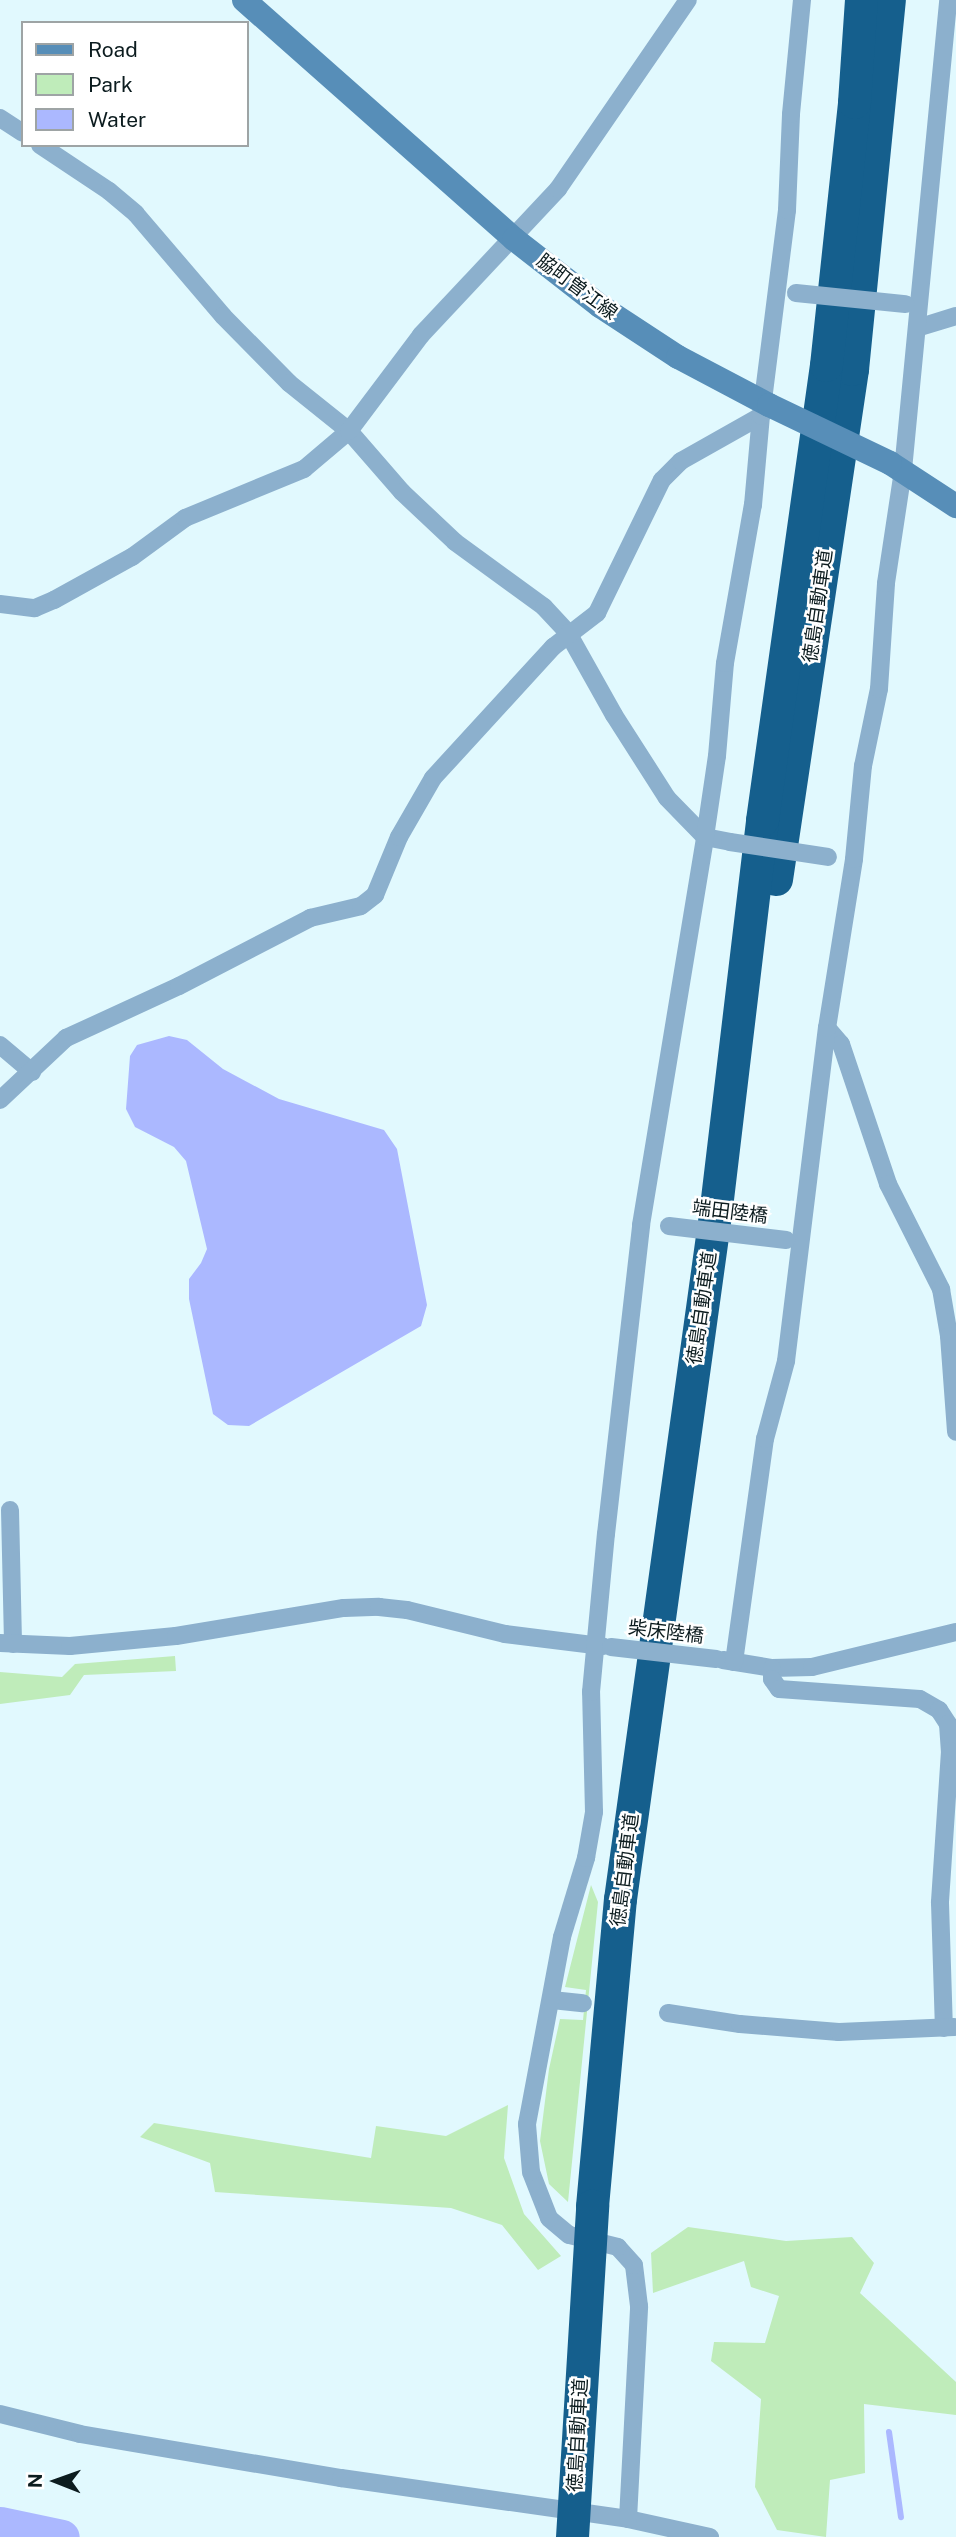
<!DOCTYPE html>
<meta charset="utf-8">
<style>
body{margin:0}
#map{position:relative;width:956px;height:2537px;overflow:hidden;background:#e1f9fe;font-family:"Public Sans","Noto Sans JP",sans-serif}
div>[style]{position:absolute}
.green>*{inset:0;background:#bfecba}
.water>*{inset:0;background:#abb8ff}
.stream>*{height:6px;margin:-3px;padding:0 3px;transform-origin:3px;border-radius:3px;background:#abb8ff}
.river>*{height:35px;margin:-17.5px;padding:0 17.5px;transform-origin:17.5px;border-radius:17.5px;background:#abb8ff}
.minor>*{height:18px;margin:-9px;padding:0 9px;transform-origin:9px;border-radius:9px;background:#8cb0cd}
.secondary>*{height:24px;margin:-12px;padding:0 12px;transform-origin:12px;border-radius:12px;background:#578eb8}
.motorway>*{height:33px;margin:-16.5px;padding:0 16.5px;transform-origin:16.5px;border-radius:16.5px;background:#155f8d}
.minor-bridge>*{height:18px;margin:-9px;padding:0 9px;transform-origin:9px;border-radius:9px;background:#8cb0cd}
.secondary-bridge>*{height:24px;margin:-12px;padding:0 12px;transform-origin:12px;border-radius:12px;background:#578eb8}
.motorway-bridge>*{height:33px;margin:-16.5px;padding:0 16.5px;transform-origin:16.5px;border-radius:16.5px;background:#155f8d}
span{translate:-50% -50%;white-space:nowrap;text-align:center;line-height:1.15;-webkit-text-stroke:5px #fff;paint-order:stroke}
.street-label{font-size:19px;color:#0c1c1f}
.legend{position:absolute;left:21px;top:21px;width:228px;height:126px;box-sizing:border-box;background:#fff;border:2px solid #9ea4a5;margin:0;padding:9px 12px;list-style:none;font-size:21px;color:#0c1c1f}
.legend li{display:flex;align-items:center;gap:14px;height:35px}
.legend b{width:35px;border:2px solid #9ea4a5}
.north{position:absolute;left:21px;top:2446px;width:70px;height:70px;-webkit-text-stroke:5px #fff;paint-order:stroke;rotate:271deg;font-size:19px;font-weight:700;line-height:28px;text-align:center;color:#0c1c1f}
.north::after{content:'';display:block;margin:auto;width:24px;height:32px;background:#0c1c1f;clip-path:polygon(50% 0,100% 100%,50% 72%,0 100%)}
</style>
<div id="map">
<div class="green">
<i style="clip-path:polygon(175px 1656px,176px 1671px,84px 1675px,70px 1695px,0 1704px,0 1672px,62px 1677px,75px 1664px)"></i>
<i style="clip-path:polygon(591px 1885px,598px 1902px,568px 2202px,549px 2184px,540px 2141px,549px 2069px,560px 2019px,583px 2020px,586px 1990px,565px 1987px)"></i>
<i style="clip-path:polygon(508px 2105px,504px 2158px,524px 2214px,561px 2256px,538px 2270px,502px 2225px,451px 2208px,215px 2192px,210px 2163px,140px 2137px,154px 2123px,371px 2158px,376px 2126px,446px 2136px)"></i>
<i style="clip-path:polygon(688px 2227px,786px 2241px,852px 2237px,874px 2263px,860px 2293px,956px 2382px,956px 2415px,864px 2404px,865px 2473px,830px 2480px,826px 2537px,777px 2530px,755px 2487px,761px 2399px,711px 2361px,714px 2342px,765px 2343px,779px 2296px,751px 2287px,744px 2261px,653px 2293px,651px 2253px)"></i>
</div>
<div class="water">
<i style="clip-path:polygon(169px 1036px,187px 1040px,223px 1069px,279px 1099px,384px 1130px,397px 1149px,427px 1305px,421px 1326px,249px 1426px,228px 1425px,213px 1414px,189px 1299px,189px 1279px,201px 1263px,207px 1249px,186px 1161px,174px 1147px,135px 1127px,126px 1109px,130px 1056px,137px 1045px)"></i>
</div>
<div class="stream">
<i style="left:889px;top:2432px;width:86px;rotate:82deg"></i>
</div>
<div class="river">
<i style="left:0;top:2524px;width:63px;rotate:11.8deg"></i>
</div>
<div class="minor">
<i style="left:0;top:118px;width:27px;rotate:33deg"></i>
<i style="left:40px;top:145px;width:83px;rotate:33.7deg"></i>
<i style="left:109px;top:191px;width:35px;rotate:40deg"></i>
<i style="left:136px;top:214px;width:134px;rotate:49.5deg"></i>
<i style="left:223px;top:316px;width:94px;rotate:45.4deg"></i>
<i style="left:289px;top:383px;width:77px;rotate:38.7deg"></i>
<i style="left:349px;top:431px;width:81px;rotate:49deg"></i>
<i style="left:402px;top:492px;width:73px;rotate:43.3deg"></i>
<i style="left:455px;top:542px;width:110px;rotate:36.1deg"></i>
<i style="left:544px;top:607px;width:35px;rotate:47deg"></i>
<i style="left:568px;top:633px;width:94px;rotate:60.7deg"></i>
<i style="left:614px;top:715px;width:98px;rotate:57.4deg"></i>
<i style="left:667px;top:798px;width:54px;rotate:45.7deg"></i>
<i style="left:705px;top:837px;width:25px;rotate:11deg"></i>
<i style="left:917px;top:328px;width:41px;rotate:-17.1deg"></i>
<i style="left:0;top:604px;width:35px;rotate:7deg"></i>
<i style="left:35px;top:608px;width:21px;rotate:-23deg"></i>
<i style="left:54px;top:600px;width:89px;rotate:-28.9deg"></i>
<i style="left:132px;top:557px;width:66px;rotate:-36.3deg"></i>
<i style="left:185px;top:518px;width:129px;rotate:-22.4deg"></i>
<i style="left:304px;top:469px;width:59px;rotate:-40.2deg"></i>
<i style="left:349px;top:431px;width:120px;rotate:-53.1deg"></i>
<i style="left:421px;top:335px;width:200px;rotate:-46.8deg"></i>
<i style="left:558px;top:189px;width:229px;rotate:-55.5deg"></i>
<i style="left:827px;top:1028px;width:21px;rotate:49deg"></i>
<i style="left:841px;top:1044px;width:148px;rotate:71.4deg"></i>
<i style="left:888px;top:1184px;width:118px;rotate:63.2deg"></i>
<i style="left:941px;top:1289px;width:48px;rotate:80.3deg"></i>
<i style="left:949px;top:1336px;width:96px;rotate:85.8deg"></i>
<i style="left:0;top:1045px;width:42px;rotate:40.2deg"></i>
<i style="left:0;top:1100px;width:91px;rotate:-43.2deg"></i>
<i style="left:66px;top:1038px;width:124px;rotate:-24.7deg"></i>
<i style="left:179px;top:986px;width:148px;rotate:-27.4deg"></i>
<i style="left:310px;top:918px;width:52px;rotate:-13.2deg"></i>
<i style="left:361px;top:906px;width:18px;rotate:-38deg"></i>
<i style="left:375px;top:895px;width:63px;rotate:-67.5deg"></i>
<i style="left:399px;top:837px;width:68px;rotate:-60deg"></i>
<i style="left:433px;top:778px;width:178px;rotate:-47.5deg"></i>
<i style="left:553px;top:647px;width:56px;rotate:-37.7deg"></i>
<i style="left:597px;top:613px;width:148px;rotate:-64deg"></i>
<i style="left:662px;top:480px;width:27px;rotate:-45deg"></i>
<i style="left:681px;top:461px;width:92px;rotate:-29.4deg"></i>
<i style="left:10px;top:1510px;width:134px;rotate:88.7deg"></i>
<i style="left:0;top:1643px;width:70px;rotate:2.5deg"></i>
<i style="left:70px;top:1646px;width:106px;rotate:-5.4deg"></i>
<i style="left:176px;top:1636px;width:170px;rotate:-9.5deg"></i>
<i style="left:344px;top:1608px;width:35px;rotate:-2deg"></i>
<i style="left:379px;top:1607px;width:28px;rotate:6deg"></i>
<i style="left:407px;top:1610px;width:101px;rotate:13.8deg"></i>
<i style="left:505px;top:1634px;width:98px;rotate:7.1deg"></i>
<i style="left:723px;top:1660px;width:50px;rotate:9.3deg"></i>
<i style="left:772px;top:1668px;width:40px;rotate:-1.4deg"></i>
<i style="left:812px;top:1667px;width:148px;rotate:-13.7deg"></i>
<i style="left:734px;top:1662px;width:225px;rotate:-82.1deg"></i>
<i style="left:765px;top:1439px;width:81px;rotate:-74.9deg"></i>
<i style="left:786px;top:1361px;width:336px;rotate:-83deg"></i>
<i style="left:827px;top:1028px;width:171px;rotate:-80.9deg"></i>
<i style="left:854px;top:859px;width:93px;rotate:-84.5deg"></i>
<i style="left:863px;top:766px;width:79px;rotate:-78.3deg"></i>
<i style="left:879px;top:689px;width:106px;rotate:-86.2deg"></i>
<i style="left:886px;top:583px;width:114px;rotate:-81.4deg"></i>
<i style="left:903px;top:470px;width:472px;rotate:-84.5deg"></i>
<i style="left:772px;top:1668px;width:11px;rotate:90deg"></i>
<i style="left:772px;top:1679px;width:12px;rotate:55deg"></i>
<i style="left:779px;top:1689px;width:141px;rotate:4.1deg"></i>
<i style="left:920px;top:1699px;width:22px;rotate:30deg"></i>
<i style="left:939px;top:1710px;width:17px;rotate:57deg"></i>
<i style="left:948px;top:1724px;width:27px;rotate:86deg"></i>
<i style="left:950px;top:1751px;width:152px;rotate:93.8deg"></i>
<i style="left:940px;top:1903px;width:125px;rotate:88.2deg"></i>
<i style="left:552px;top:2000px;width:31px;rotate:6deg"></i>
<i style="left:668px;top:2013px;width:73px;rotate:8.7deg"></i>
<i style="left:740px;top:2024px;width:99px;rotate:4.6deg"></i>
<i style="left:839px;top:2032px;width:115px;rotate:-2.5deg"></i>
<i style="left:0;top:2414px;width:82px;rotate:14deg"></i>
<i style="left:80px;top:2434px;width:265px;rotate:9.6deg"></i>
<i style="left:341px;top:2478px;width:290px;rotate:8.1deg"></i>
<i style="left:628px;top:2519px;width:84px;rotate:12.4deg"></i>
<i style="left:628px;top:2519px;width:213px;rotate:-87deg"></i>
<i style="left:639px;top:2306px;width:41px;rotate:-97deg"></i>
<i style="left:634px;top:2265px;width:24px;rotate:-132deg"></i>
<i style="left:618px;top:2247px;width:50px;rotate:-166.2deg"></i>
<i style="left:569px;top:2235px;width:26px;rotate:-140deg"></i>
<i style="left:549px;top:2218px;width:49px;rotate:-111.4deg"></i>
<i style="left:531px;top:2172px;width:48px;rotate:-94.8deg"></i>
<i style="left:527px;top:2124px;width:190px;rotate:-79.4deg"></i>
<i style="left:562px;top:1937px;width:83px;rotate:-73.1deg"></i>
<i style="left:586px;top:1858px;width:47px;rotate:-80.1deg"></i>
<i style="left:594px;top:1812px;width:120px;rotate:-91.4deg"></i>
<i style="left:591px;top:1692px;width:159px;rotate:-84.6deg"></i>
<i style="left:606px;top:1534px;width:311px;rotate:-83.5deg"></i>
<i style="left:641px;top:1225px;width:393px;rotate:-80.6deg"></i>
<i style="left:705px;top:837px;width:82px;rotate:-81.6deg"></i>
<i style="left:717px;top:756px;width:93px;rotate:-85.1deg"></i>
<i style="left:725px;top:663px;width:160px;rotate:-80deg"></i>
<i style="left:753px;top:505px;width:89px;rotate:-84.9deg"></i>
<i style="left:761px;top:416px;width:208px;rotate:-82.8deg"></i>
<i style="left:787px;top:210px;width:96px;rotate:-87.6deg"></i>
<i style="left:791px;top:114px;width:115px;rotate:-84.5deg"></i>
</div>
<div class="secondary">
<i style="left:244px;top:0;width:361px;rotate:41.5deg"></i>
<i style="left:514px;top:239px;width:109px;rotate:37.9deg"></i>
<i style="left:600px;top:306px;width:93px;rotate:33.2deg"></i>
<i style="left:678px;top:357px;width:103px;rotate:27.8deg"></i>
<i style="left:890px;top:463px;width:79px;rotate:33.1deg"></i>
</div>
<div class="motorway">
<i style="left:776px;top:879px;width:516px;rotate:-81.52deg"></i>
<i style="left:852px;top:369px;width:371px;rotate:-84.3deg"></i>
<i style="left:592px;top:2206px;width:308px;rotate:-84.8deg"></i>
<i style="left:620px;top:1899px;width:699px;rotate:-82.1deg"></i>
<i style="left:716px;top:1207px;width:390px;rotate:-83.2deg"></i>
<i style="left:762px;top:820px;width:459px;rotate:-82deg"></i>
<i style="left:826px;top:365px;width:264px;rotate:-83.9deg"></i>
<i style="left:854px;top:102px;width:102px;rotate:-86.1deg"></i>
</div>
<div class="minor-bridge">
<i style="left:796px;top:293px;width:110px;rotate:5.8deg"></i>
<i style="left:730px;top:842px;width:99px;rotate:8.7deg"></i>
<i style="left:669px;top:1226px;width:118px;rotate:6.8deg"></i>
<i style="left:611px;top:1647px;width:106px;rotate:6.5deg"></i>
</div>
<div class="secondary-bridge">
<i style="left:769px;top:405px;width:134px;rotate:25.6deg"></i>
</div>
<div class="motorway-bridge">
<i style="left:572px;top:2537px;width:332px;rotate:-86.5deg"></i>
</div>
<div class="street-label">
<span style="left:577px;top:287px;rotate:37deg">脇町曽江線</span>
<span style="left:818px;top:606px;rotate:-82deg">徳島自動車道</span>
<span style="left:730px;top:1212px;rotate:7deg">端田陸橋</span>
<span style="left:702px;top:1308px;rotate:-82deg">徳島自動車道</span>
<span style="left:666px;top:1632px;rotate:7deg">柴床陸橋</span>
<span style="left:625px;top:1870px;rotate:-83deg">徳島自動車道</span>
<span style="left:578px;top:2435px;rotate:-87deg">徳島自動車道</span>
</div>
<ul class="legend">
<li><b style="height:9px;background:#578eb8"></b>Road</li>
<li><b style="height:19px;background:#bfecba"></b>Park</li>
<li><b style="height:19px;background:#abb8ff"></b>Water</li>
</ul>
<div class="north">N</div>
</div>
